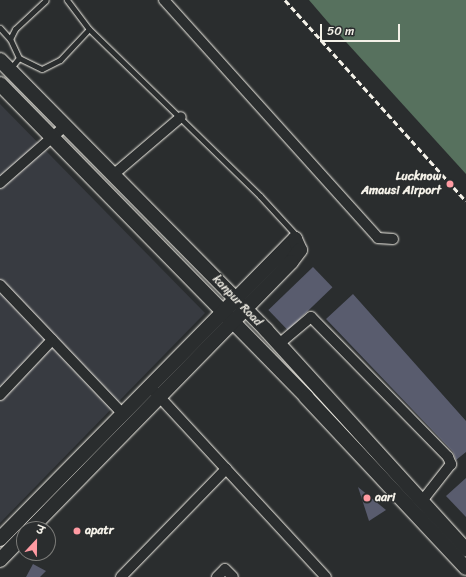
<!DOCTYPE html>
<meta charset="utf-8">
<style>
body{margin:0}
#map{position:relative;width:466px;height:577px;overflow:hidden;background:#2a2d2e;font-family:Sriracha,"Playpen Sans Deva",sans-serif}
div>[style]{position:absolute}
.built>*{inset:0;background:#383b41}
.green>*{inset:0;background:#57715e}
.building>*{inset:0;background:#595c6e;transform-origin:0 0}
.roads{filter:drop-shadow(0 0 1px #f4f1e8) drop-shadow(0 0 1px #f4f1e8)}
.lane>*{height:5px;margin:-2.5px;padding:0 2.5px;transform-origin:2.5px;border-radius:2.5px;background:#2a2d2e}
.street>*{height:10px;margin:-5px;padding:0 5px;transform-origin:5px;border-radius:5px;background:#2a2d2e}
.secondary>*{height:14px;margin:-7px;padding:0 7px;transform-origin:7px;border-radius:7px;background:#2a2d2e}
.rail>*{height:3px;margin-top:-1.5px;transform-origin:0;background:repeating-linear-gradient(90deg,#f4f1e8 0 6px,transparent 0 9px)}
.dots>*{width:11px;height:11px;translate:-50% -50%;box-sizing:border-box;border:2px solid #2a2d2e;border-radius:50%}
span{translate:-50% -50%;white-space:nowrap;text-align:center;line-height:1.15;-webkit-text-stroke:3px #2a2d2e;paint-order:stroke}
.poi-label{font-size:12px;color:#f4f1e8;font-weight:700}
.right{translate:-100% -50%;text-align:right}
.left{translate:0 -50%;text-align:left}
.street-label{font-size:12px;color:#f4f1e8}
.north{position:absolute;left:16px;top:521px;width:40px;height:40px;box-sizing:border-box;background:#2a2d2e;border:1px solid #7b7b78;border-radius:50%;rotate:22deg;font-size:11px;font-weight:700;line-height:16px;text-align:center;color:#f4f1e8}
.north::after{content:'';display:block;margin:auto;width:14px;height:18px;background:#ff9aa2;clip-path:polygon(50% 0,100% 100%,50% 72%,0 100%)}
.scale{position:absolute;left:320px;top:24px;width:80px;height:18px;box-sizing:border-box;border:2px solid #f4f1e8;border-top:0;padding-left:5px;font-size:12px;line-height:14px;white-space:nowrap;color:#f4f1e8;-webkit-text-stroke:3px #2a2d2e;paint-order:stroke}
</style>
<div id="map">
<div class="built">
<i style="clip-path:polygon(0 104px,205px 313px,0 523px)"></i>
</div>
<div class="green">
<i style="clip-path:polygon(309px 0,466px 0,466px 174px,327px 21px)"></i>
</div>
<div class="building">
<i style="left:313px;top:267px;width:28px;height:62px;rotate:46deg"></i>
<i style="clip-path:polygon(353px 294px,466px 421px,466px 452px,456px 460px,453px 452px,326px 319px)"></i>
<i style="clip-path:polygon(466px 478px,466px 517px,446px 496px)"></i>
<i style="clip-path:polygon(358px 487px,386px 510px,369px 521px)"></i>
<i style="clip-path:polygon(33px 564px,46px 571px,40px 577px,26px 577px)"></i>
</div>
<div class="roads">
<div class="lane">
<i style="left:67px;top:0;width:36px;rotate:53deg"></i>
<i style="left:89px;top:29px;width:239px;rotate:44.3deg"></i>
<i style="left:260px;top:196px;width:52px;rotate:47.4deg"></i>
<i style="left:295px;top:234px;width:4px;rotate:90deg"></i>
<i style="left:0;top:28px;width:15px;rotate:48deg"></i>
<i style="left:19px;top:58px;width:25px;rotate:26deg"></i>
<i style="left:42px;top:69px;width:20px;rotate:-27deg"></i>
<i style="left:60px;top:60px;width:42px;rotate:-46.9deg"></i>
<i style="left:10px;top:69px;width:14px;rotate:-51deg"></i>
<i style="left:19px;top:58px;width:21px;rotate:-115deg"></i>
<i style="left:10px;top:39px;width:11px;rotate:-63deg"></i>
<i style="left:15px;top:29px;width:42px;rotate:-43.1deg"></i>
</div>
<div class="street">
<i style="left:164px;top:0;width:320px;rotate:48deg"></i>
<i style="left:378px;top:238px;width:15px;rotate:4deg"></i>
<i style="left:113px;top:175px;width:89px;rotate:-40.5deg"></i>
<i style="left:0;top:183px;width:86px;rotate:-41.2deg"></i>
<i style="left:0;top:285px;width:178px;rotate:46.4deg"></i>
<i style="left:279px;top:344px;width:42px;rotate:-40.2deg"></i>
<i style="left:311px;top:317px;width:196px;rotate:45.6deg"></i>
<i style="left:448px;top:457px;width:8px;rotate:67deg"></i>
<i style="left:451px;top:464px;width:47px;rotate:128.1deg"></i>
<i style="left:155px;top:392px;width:252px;rotate:47.3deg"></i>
<i style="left:0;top:395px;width:76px;rotate:-46.6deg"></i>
<i style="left:121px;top:577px;width:151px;rotate:-45.8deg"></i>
<i style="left:217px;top:577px;width:11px;rotate:-45deg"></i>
<i style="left:225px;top:569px;width:11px;rotate:45deg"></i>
</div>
<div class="secondary">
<i style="left:0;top:60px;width:379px;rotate:45.4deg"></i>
<i style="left:266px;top:330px;width:297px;rotate:47.7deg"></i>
<i style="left:0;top:84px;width:438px;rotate:45.6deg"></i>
<i style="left:306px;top:397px;width:234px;rotate:46.9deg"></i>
<i style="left:0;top:539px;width:421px;rotate:-45.5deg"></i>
<i style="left:295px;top:239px;width:12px;rotate:66deg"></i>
<i style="left:300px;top:250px;width:15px;rotate:127deg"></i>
<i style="left:291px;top:262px;width:373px;rotate:134.3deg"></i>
<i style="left:0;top:560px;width:35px;rotate:-46deg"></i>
</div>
</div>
<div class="rail">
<i style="left:285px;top:0;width:270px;rotate:48deg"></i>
</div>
<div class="dots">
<i style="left:450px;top:184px;background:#ff9aa2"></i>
<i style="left:367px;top:498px;background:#ff9aa2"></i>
<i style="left:77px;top:531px;background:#ff9aa2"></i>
</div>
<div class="poi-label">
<span class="right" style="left:441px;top:184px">Lucknow<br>Amausi Airport</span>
<span class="left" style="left:375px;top:498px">aari</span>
<span class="left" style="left:85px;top:531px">apatr</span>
</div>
<div class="street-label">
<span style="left:237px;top:301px;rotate:46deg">kanpur Road</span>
</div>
<div class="north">उ</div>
<div class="scale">50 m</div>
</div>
